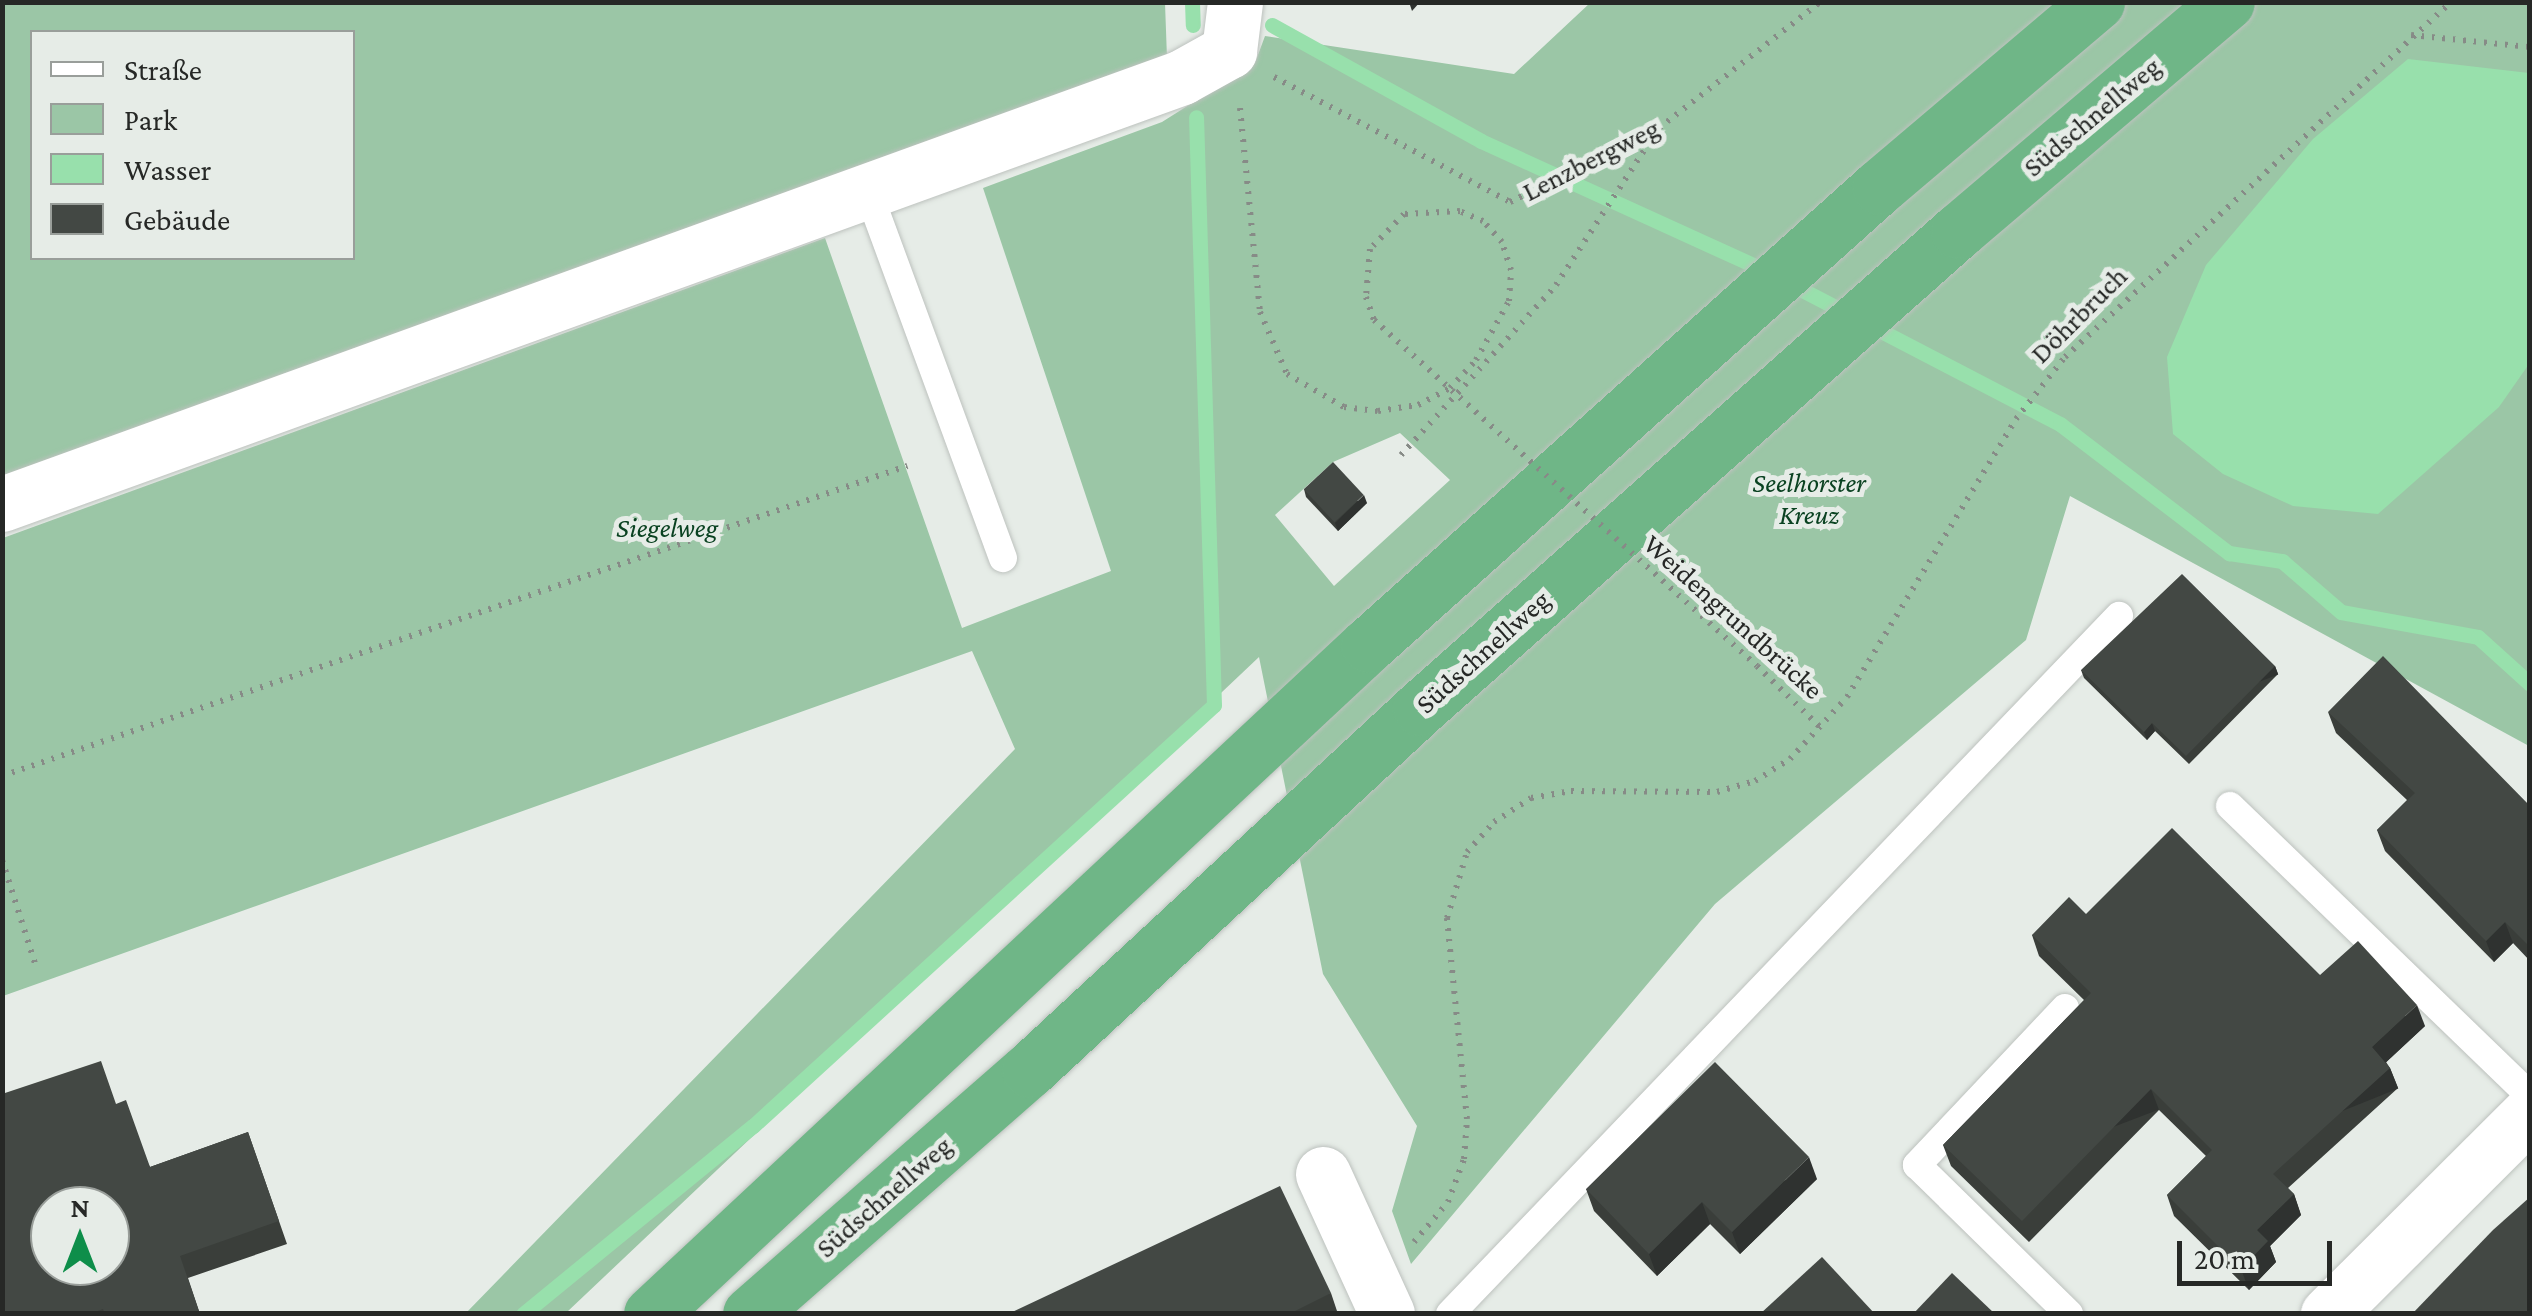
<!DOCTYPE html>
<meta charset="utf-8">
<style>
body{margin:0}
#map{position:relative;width:2532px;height:1316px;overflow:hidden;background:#e6ece7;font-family:"Crimson Pro",serif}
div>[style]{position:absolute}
.green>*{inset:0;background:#9bc6a6}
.water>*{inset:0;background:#98e0ac}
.stream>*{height:15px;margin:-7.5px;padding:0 7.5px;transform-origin:7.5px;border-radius:7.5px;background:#98e0ac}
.path>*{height:6px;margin-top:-3px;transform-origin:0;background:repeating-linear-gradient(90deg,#878b87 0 2.5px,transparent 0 10.5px)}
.roads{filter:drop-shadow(0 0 2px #bdc2be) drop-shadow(0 0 2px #bdc2be)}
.service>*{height:28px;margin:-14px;padding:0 14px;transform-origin:14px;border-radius:14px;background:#fff}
.minor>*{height:55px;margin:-27.5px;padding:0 27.5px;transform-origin:27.5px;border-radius:27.5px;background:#fff}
.trunk>*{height:55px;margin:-27.5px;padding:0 27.5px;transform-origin:27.5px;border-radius:27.5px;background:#6fb687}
.path-bridge>*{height:6px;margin-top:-3px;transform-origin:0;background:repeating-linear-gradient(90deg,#878b87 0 2.5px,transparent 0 10.5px)}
.wall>*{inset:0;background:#3a3e3a}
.shaded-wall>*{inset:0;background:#2f3230;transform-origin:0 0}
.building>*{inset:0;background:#434844;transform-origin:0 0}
span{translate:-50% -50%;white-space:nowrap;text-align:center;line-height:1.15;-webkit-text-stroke:10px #e6ece7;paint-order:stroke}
.street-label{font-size:28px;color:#262826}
.park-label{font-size:28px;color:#0a4221;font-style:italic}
.frame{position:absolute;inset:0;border:5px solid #262826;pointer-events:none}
.legend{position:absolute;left:30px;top:30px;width:325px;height:230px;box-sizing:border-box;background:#e6ece7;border:2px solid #999e9a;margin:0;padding:12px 18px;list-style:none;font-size:30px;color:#262826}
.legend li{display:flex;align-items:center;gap:20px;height:50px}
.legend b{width:50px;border:2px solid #999e9a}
.north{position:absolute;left:30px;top:1186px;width:100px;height:100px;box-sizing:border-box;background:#e6ece7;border:2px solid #999e9a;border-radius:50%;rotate:0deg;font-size:28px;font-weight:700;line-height:40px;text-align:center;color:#262826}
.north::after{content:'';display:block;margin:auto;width:35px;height:45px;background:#0e8e4a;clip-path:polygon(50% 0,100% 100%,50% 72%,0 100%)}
.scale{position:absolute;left:2177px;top:1241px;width:155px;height:45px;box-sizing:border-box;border:5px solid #262826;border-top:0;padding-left:12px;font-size:30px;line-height:35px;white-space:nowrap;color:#262826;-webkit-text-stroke:8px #e6ece7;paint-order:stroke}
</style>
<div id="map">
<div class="green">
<i style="clip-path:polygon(evenodd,3px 3px,1165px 3px,1167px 58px,3px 489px,3px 3px,32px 32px,352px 32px,352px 258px,32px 258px,32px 32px)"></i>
<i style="clip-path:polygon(evenodd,1590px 3px,2529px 3px,2529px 746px,2070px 496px,2026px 640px,1715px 904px,1411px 1264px,1392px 1211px,1417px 1126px,1323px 974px,1259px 657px,567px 1312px,466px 1313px,1015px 749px,972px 651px,3px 996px,3px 538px,825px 238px,962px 628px,1111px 571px,983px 188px,1162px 122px,1255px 63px,1265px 36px,1514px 74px,1590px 3px,1400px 433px,1450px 480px,1334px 586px,1275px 515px,1333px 462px,1400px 433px)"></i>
</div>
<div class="water">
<i style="clip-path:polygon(2408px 59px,2529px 73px,2529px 364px,2499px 407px,2378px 514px,2293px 506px,2223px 474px,2173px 434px,2167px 357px,2206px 265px,2313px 139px)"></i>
</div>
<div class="stream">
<i style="left:1192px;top:2px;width:23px;rotate:88deg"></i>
<i style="left:1272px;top:25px;width:239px;rotate:29deg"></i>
<i style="left:1481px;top:141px;width:313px;rotate:24.5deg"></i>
<i style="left:1787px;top:282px;width:308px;rotate:27.5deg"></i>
<i style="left:2060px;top:424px;width:213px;rotate:37.4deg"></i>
<i style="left:2229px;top:553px;width:54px;rotate:8.6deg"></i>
<i style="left:2282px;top:561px;width:78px;rotate:40.8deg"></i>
<i style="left:2341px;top:612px;width:139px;rotate:10.3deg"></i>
<i style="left:2478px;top:637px;width:70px;rotate:42.1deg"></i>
<i style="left:523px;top:1314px;width:297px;rotate:-39.3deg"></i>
<i style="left:753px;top:1126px;width:624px;rotate:-42.4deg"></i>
<i style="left:1214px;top:705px;width:588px;rotate:-91.75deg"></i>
</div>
<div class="path">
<i style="left:2411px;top:35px;width:120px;rotate:5.8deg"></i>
<i style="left:1274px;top:77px;width:267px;rotate:27.9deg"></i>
<i style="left:1510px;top:202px;width:166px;rotate:-26.4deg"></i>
<i style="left:1659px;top:128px;width:204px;rotate:-38deg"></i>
<i style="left:1240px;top:108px;width:205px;rotate:84.4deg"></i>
<i style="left:1260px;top:312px;width:68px;rotate:66.5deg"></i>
<i style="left:1287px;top:374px;width:66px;rotate:30.1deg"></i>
<i style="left:1344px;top:407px;width:34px;rotate:7deg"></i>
<i style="left:1378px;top:411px;width:40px;rotate:-8.5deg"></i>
<i style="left:1418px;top:405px;width:36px;rotate:-28deg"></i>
<i style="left:1450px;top:388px;width:38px;rotate:-47deg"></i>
<i style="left:1401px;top:455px;width:230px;rotate:-47.6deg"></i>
<i style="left:1556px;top:285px;width:186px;rotate:-56.8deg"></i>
<i style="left:1757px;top:666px;width:89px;rotate:44.1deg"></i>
<i style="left:2px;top:776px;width:957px;rotate:-18.91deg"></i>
<i style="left:2px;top:860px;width:115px;rotate:72.3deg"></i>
<i style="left:1414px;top:1242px;width:52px;rotate:-49.6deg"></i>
<i style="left:1448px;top:1202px;width:46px;rotate:-69.6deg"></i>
<i style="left:1464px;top:1159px;width:40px;rotate:-85.7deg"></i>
<i style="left:1467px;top:1119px;width:202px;rotate:-95.7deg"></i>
<i style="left:1447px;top:918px;width:69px;rotate:-73.1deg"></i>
<i style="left:1467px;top:852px;width:40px;rotate:-48deg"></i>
<i style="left:1494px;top:822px;width:44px;rotate:-33deg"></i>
<i style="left:1531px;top:798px;width:41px;rotate:-9.9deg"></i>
<i style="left:1571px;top:791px;width:146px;rotate:0.4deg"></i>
<i style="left:1717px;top:792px;width:40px;rotate:-16deg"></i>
<i style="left:1755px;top:781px;width:41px;rotate:-32.2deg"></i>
<i style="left:1790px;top:759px;width:84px;rotate:-47.4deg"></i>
<i style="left:1847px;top:697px;width:325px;rotate:-58.7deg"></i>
<i style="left:2016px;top:419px;width:79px;rotate:-51.7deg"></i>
<i style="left:2065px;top:357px;width:524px;rotate:-42.6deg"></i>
</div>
<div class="roads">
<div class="service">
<i style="left:869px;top:194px;width:388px;rotate:69.8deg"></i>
<i style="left:2230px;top:806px;width:417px;rotate:44deg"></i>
<i style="left:2065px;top:1008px;width:216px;rotate:133.3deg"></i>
<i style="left:1917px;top:1165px;width:213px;rotate:44.4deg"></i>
<i style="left:1450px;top:1314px;width:967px;rotate:-46.22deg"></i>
</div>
<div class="minor">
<i style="left:2px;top:504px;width:1255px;rotate:-19.89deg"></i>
<i style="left:1182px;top:77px;width:54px;rotate:-29deg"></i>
<i style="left:1229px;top:51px;width:49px;rotate:-83deg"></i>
<i style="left:1323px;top:1174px;width:154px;rotate:65.4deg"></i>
<i style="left:2328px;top:1314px;width:285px;rotate:-44.9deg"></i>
</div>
<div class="trunk">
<i style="left:651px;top:1314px;width:981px;rotate:-43.02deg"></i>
<i style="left:1368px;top:645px;width:686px;rotate:-41.87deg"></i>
<i style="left:1879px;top:187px;width:286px;rotate:-40.3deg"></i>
<i style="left:750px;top:1314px;width:371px;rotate:-41.2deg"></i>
<i style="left:1029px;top:1070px;width:533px;rotate:-42.79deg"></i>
<i style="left:1420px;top:708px;width:719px;rotate:-41.56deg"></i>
<i style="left:1958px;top:231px;width:353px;rotate:-40.4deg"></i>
</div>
</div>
<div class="path-bridge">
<i style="left:1476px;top:360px;width:68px;rotate:-60.8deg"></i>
<i style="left:1509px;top:301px;width:31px;rotate:-86deg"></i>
<i style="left:1511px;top:270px;width:29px;rotate:-108deg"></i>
<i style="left:1502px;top:242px;width:28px;rotate:-132deg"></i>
<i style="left:1483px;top:221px;width:25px;rotate:-157deg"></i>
<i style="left:1460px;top:211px;width:56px;rotate:176.9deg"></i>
<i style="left:1404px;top:214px;width:49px;rotate:134.2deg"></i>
<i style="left:1370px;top:249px;width:48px;rotate:94.8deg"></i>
<i style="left:1366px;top:297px;width:24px;rotate:71deg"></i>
<i style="left:1374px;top:320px;width:516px;rotate:42.09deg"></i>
</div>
<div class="wall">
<i style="clip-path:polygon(1304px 489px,1367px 503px,1338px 531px,1306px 497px)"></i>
<i style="clip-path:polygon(2275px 666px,2278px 674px,2189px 764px,2155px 731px,2147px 740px,2084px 678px,2081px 670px)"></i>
<i style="clip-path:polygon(2328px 712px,2530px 806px,2530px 961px,2513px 943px,2494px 962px,2385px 851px,2377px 830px,2407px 800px,2336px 733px)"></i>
<i style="clip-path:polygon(2086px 914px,2320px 975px,2425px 1026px,2386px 1062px,2390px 1068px,2398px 1088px,2288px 1188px,2294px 1194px,2301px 1215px,2270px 1246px,2276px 1262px,2249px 1290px,2174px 1216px,2167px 1195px,2206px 1156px,2159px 1110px,2029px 1242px,1951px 1166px,1943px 1145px,2084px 1000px,2039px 956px,2032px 935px)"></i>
<i style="clip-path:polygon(116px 1104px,150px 1167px,248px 1132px,287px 1244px,188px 1278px,200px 1314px,2px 1314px)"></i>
<i style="clip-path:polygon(1817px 1179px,1740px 1254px,1710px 1224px,1657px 1276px,1594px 1211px,1586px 1189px)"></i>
<i style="clip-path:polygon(1331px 1293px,1338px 1314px,1008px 1314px)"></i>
</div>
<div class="shaded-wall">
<i style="clip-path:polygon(1409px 2px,1420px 2px,1412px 11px)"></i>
<i style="clip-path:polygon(1364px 495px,1367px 503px,1338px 531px,1335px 523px)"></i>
<i style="left:2275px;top:666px;width:9px;height:127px;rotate:69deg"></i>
<i style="clip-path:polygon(2152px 723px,2155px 731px,2147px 740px,2144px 732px)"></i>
<i style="clip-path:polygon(2505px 922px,2513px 943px,2494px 962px,2486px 941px)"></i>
<i style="clip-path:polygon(2417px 1005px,2425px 1026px,2380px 1068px,2372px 1047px)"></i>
<i style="left:2390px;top:1068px;width:22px;height:158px;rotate:68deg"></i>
<i style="left:2151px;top:1089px;width:22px;height:185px;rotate:69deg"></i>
<i style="clip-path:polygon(1809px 1157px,1817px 1179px,1740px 1254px,1732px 1232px)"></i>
<i style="clip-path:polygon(2294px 1194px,2301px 1215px,2270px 1246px,2276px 1262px,2249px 1290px,2241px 1269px,2257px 1230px)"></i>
<i style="clip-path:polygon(1702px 1202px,1710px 1224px,1657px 1276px,1649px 1254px)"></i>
</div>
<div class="building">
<i style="left:1333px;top:462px;width:45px;height:40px;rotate:47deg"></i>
<i style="clip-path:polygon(2182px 574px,2275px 666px,2186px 756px,2152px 723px,2144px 732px,2081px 670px)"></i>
<i style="clip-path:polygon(2383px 656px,2530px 806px,2530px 947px,2505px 922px,2486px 941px,2377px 830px,2415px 793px,2328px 712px)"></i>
<i style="clip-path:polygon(2172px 828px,2320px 975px,2358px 941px,2417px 1005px,2372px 1047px,2390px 1068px,2273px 1174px,2294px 1194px,2257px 1230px,2268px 1241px,2241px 1269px,2167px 1195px,2212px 1150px,2151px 1089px,2022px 1221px,1943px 1145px,2091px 993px,2032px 935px,2069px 897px,2086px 914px)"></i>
<i style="clip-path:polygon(evenodd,101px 1061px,116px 1104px,126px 1100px,150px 1167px,248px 1132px,279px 1221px,180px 1256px,200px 1314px,105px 1314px,103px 1309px,90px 1314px,2px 1314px,2px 1094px,101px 1061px,50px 1206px,110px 1206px,110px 1266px,50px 1266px,50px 1206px)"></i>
<i style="clip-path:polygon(1715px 1062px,1809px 1157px,1732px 1232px,1702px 1202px,1649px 1254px,1586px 1189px)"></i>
<i style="clip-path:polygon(1280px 1186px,1331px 1293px,1289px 1314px,1008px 1314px)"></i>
<i style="clip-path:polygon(2530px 1197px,2530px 1314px,2412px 1314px,2493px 1230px)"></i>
<i style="clip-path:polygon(1822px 1257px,1875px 1314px,1760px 1314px)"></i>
<i style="clip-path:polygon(1952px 1273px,1995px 1314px,1913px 1314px)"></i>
</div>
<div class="street-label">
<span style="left:2092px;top:117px;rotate:-40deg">Südschnellweg</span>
<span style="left:1591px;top:160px;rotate:-27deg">Lenzbergweg</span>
<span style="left:2079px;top:315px;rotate:-45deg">Döhrbruch</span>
<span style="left:1733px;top:617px;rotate:42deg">Weidengrundbrücke</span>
<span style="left:1483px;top:652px;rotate:-42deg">Südschnellweg</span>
<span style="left:884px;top:1197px;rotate:-41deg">Südschnellweg</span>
</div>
<div class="park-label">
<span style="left:1809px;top:499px">Seelhorster<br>Kreuz</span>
<span style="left:667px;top:528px">Siegelweg</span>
</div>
<div class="frame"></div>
<ul class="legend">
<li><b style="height:12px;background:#fff"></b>Straße</li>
<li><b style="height:28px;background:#9bc6a6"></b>Park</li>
<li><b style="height:28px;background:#98e0ac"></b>Wasser</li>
<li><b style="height:28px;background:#434844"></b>Gebäude</li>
</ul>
<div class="north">N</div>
<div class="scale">20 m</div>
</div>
